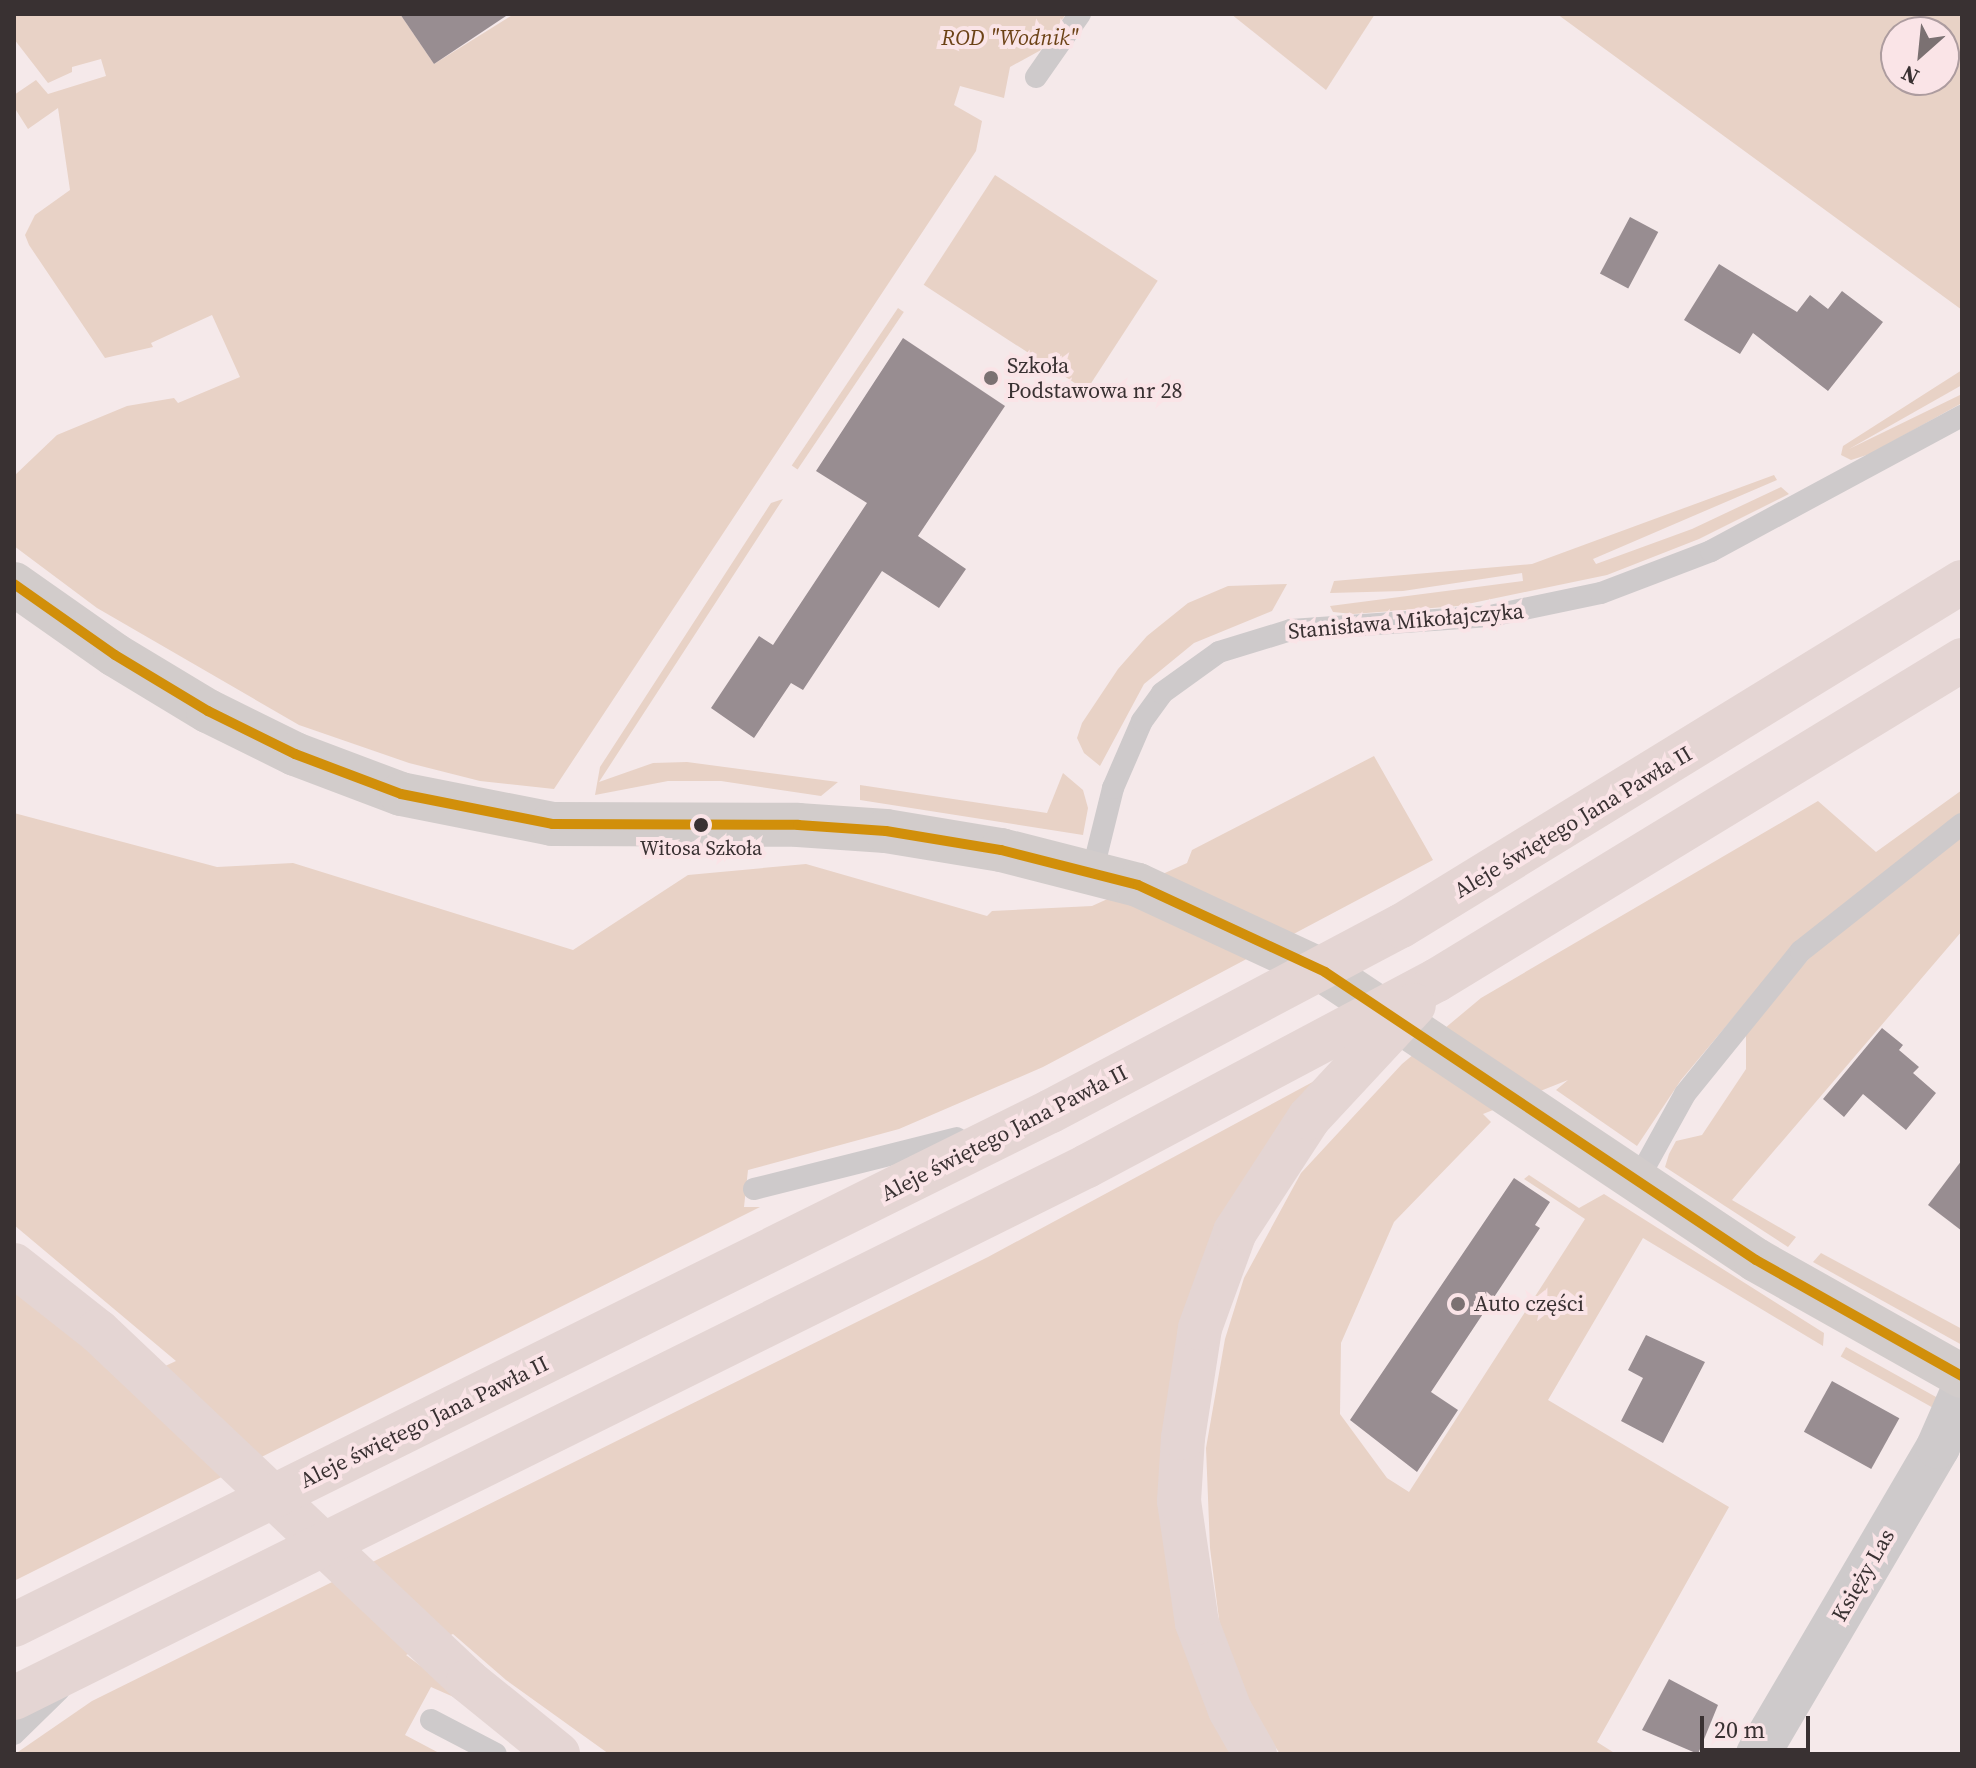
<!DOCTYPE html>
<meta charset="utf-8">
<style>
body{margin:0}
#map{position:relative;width:1976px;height:1768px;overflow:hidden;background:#f5e9ea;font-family:"Source Serif 4",serif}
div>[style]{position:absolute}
.green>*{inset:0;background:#e8d2c6;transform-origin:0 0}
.building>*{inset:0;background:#988d91;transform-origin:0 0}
.lane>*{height:22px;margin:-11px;padding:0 11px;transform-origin:11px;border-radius:11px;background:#cecacb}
.street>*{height:44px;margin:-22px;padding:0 22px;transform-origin:22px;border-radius:22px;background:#cecacb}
.secondary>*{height:44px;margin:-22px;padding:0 22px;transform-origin:22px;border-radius:22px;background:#d2cccb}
.highway>*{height:44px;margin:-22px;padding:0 22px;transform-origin:22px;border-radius:22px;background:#e4d5d3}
.bus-1>*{height:10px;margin:-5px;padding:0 5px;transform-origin:5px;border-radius:5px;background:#d18f0a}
.dots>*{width:22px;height:22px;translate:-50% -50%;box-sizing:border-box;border:4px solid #fae4e7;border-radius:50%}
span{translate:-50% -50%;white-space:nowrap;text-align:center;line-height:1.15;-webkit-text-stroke:8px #fae4e7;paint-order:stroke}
.bus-label{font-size:20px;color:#393132}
.park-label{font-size:22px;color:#6c4216;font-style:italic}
.poi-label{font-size:22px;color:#393132}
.left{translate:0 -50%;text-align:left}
.street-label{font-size:22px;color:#393132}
.frame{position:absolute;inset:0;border:16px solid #393132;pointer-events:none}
.north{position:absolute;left:1880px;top:16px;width:80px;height:80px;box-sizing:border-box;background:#fae4e7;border:2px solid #ad9c9f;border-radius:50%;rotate:207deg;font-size:22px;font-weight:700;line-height:32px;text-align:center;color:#393132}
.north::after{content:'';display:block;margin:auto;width:28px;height:36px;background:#7b7172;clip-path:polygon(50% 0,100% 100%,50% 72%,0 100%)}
.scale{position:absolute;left:1700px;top:1716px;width:110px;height:36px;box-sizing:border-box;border:4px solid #393132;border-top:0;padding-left:10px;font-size:24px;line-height:28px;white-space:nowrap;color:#393132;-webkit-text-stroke:6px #fae4e7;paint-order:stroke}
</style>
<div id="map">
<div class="green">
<i style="clip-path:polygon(14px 14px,400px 14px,434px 64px,514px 14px,1066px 14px,1041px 50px,1010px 67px,1004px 98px,960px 86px,954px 105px,982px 121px,976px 151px,554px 789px,480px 781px,409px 763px,299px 725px,97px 608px,14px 546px,14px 476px,57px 435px,127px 406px,174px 398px,178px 403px,240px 377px,212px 315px,151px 343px,153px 347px,105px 358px,29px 245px,25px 235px,35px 215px,70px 190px,58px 108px,28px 129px,14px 107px,14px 95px,36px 80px,48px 94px,106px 76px,101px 59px,72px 67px,72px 72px,48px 83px,14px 39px)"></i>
<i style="clip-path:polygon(1231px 14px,1375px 14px,1326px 90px)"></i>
<i style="clip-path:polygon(evenodd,1557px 14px,1962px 14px,1962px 310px,1557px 14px,1896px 32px,1944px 32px,1944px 80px,1896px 80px,1896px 32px)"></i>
<i style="left:995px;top:175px;width:194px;height:131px;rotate:33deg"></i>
<i style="left:898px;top:308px;width:7px;height:190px;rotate:34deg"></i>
<i style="clip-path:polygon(1962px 370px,1962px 385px,1849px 449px,1962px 394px,1962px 403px,1870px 454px,1851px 460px,1841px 455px,1843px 446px)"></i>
<i style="clip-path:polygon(1774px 475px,1777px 480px,1593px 559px,1596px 564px,1692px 529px,1781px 487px,1789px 494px,1699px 539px,1607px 575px,1458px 606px,1353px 614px,1333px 612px,1330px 606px,1523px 581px,1522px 573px,1403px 591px,1330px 593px,1334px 581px,1532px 564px)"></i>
<i style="clip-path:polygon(783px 499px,599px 782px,653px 763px,687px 762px,838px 782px,821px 796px,721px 781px,668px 781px,595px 795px,600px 767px,771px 503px)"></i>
<i style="clip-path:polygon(1287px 584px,1272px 611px,1194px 643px,1144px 684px,1100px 766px,1084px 753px,1077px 738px,1082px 723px,1118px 669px,1147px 636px,1188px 603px,1228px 586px)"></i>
<i style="clip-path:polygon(1374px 756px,1433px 860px,1043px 1067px,899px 1129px,748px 1170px,744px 1207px,760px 1207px,14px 1581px,14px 1278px,133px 1381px,176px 1361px,14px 1225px,14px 813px,217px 867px,293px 863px,573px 950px,688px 875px,806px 864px,987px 916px,992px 911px,1092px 906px,1187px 863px,1192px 850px)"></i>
<i style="clip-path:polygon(1063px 773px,1083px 790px,1088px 808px,1083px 835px,860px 800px,860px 785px,1047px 813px)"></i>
<i style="clip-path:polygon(1962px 790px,1962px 815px,1794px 945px,1681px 1080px,1637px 1146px,1556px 1090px,1568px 1080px,1483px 1114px,1491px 1122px,1394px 1222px,1341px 1343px,1340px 1414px,1387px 1478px,1409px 1492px,1585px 1219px,1524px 1179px,1529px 1175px,1579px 1208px,1604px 1194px,1824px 1333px,1823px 1346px,1643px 1238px,1548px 1400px,1729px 1507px,1597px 1742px,1616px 1754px,1280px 1754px,1257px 1719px,1221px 1635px,1210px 1548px,1206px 1448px,1225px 1339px,1244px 1278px,1301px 1173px,1402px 1064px,1481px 998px,1818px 801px,1876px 852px)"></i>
<i style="clip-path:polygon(1962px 835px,1962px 931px,1732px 1200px,1796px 1237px,1788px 1247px,1665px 1167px,1669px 1154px,1676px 1141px,1702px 1135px,1746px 1069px,1746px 1028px,1782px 986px,1834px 933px)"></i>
<i style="clip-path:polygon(1320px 1078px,1164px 1441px,1233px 1754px,609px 1754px,506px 1680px,453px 1634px,406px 1655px,474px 1706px,431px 1687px,405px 1735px,441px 1754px,15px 1754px,92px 1701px,988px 1257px)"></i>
<i style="clip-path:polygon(1821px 1253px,1962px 1329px,1962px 1345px,1813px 1262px)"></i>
<i style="left:1846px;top:1347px;width:105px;height:11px;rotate:29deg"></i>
</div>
<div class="building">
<i style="clip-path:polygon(400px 14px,509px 14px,434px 64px)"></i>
<i style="left:1630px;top:217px;width:32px;height:64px;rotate:28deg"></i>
<i style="clip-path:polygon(1719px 264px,1797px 312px,1810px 295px,1828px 309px,1842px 291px,1883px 322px,1828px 391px,1753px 333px,1740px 354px,1684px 320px)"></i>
<i style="clip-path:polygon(903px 338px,1005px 406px,918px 536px,966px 569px,939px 608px,882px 571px,803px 690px,791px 683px,754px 738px,711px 708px,759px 636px,773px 645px,867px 503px,816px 471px)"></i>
<i style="clip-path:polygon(1882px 1028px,1903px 1045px,1899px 1050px,1919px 1067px,1913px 1073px,1936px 1093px,1906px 1130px,1863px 1094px,1844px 1117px,1823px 1099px)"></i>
<i style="clip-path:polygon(1962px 1160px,1962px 1231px,1928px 1205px)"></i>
<i style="clip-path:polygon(1514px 1178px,1550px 1202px,1535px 1225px,1540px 1228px,1431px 1392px,1458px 1410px,1417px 1472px,1350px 1420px)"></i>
<i style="clip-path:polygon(1646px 1335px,1705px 1362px,1663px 1443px,1621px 1421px,1643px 1378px,1628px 1370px)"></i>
<i style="left:1832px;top:1381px;width:77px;height:58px;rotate:29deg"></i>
<i style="clip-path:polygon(1669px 1679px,1718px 1705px,1698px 1754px,1642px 1730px)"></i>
</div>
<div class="lane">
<i style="left:1036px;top:77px;width:77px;rotate:-55.1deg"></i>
<i style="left:1092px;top:873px;width:88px;rotate:-76.1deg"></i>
<i style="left:1113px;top:788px;width:73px;rotate:-66.6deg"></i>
<i style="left:1142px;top:721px;width:34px;rotate:-54deg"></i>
<i style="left:1162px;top:693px;width:70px;rotate:-35.7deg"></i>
<i style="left:1219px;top:652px;width:75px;rotate:-17deg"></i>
<i style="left:1291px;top:630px;width:199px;rotate:-4deg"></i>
<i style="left:1490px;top:616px;width:113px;rotate:-11.7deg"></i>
<i style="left:1601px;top:593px;width:118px;rotate:-20.9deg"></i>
<i style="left:1711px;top:551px;width:285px;rotate:-28.3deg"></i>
<i style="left:1637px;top:1181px;width:99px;rotate:-61.1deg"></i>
<i style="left:1685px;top:1094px;width:184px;rotate:-51deg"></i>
<i style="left:1801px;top:951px;width:205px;rotate:-38.3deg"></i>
<i style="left:754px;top:1189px;width:209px;rotate:-14.1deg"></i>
<i style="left:431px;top:1720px;width:73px;rotate:27.6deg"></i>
<i style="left:14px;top:1734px;width:63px;rotate:-44.4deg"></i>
</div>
<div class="street">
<i style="left:1758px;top:1754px;width:356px;rotate:-59.6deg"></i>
<i style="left:1938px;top:1447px;width:60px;rotate:-66.4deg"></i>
</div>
<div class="secondary">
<i style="left:14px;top:584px;width:123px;rotate:35.1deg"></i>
<i style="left:115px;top:655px;width:109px;rotate:31.1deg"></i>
<i style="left:208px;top:711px;width:97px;rotate:26.3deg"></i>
<i style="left:295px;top:754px;width:113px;rotate:20.7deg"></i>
<i style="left:401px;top:794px;width:154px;rotate:11.2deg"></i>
<i style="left:552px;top:824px;width:246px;rotate:0.2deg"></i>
<i style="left:798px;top:825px;width:88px;rotate:3.9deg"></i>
<i style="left:886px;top:831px;width:117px;rotate:9.4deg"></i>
<i style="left:1001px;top:850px;width:141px;rotate:14.3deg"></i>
<i style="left:1138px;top:885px;width:206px;rotate:24.9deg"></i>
<i style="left:1325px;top:972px;width:518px;rotate:33.75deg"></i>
<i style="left:1756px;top:1260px;width:236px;rotate:29.4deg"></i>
</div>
<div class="highway">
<i style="left:14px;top:1265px;width:107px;rotate:38.2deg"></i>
<i style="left:98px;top:1331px;width:509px;rotate:43.41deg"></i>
<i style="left:468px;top:1681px;width:116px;rotate:39deg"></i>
<i style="left:14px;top:1625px;width:1157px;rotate:-26.37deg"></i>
<i style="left:1051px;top:1111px;width:396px;rotate:-27.9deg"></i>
<i style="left:1401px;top:926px;width:658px;rotate:-31.52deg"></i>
<i style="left:14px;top:1698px;width:1198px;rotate:-26.37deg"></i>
<i style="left:1087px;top:1166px;width:396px;rotate:-28deg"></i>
<i style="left:1437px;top:980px;width:615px;rotate:-31.36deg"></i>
<i style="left:1255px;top:1754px;width:51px;rotate:-119.6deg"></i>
<i style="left:1230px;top:1710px;width:93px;rotate:-110.8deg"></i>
<i style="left:1197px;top:1623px;width:123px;rotate:-98.4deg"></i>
<i style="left:1179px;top:1501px;width:63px;rotate:-86.4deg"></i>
<i style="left:1183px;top:1438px;width:111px;rotate:-81.2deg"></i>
<i style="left:1200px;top:1328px;width:102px;rotate:-70deg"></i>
<i style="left:1235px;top:1232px;width:136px;rotate:-57deg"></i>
<i style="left:1309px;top:1118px;width:154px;rotate:-47.1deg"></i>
</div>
<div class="bus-1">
<i style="left:14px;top:584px;width:123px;rotate:35.1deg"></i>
<i style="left:115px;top:655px;width:109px;rotate:31.1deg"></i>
<i style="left:208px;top:711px;width:97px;rotate:26.3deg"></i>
<i style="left:295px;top:754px;width:113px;rotate:20.7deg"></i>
<i style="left:401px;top:794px;width:154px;rotate:11.2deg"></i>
<i style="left:552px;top:824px;width:246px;rotate:0.2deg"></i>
<i style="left:798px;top:825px;width:88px;rotate:3.9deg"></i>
<i style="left:886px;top:831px;width:117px;rotate:9.4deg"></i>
<i style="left:1001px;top:850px;width:141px;rotate:14.3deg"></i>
<i style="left:1138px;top:885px;width:206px;rotate:24.9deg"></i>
<i style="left:1325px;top:972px;width:518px;rotate:33.75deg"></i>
<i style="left:1756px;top:1260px;width:236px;rotate:29.4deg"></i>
</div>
<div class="dots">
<i style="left:991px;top:378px;background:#7b7172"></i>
<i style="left:701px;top:825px;background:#393132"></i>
<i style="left:1458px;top:1304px;background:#7b7172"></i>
</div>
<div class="bus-label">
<span style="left:701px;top:848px">Witosa Szkoła</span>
</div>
<div class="park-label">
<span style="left:1010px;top:38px">ROD "Wodnik"</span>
</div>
<div class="poi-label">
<span class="left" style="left:1007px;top:378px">Szkoła<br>Podstawowa nr 28</span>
<span class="left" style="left:1474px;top:1304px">Auto części</span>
</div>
<div class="street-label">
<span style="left:1406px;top:621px;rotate:-5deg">Stanisława Mikołajczyka</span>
<span style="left:1573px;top:822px;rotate:-31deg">Aleje świętego Jana Pawła II</span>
<span style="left:1004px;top:1133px;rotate:-27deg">Aleje świętego Jana Pawła II</span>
<span style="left:424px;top:1422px;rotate:-26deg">Aleje świętego Jana Pawła II</span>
<span style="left:1863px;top:1575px;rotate:-60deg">Księży Las</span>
</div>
<div class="frame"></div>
<div class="north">N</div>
<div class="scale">20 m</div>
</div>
